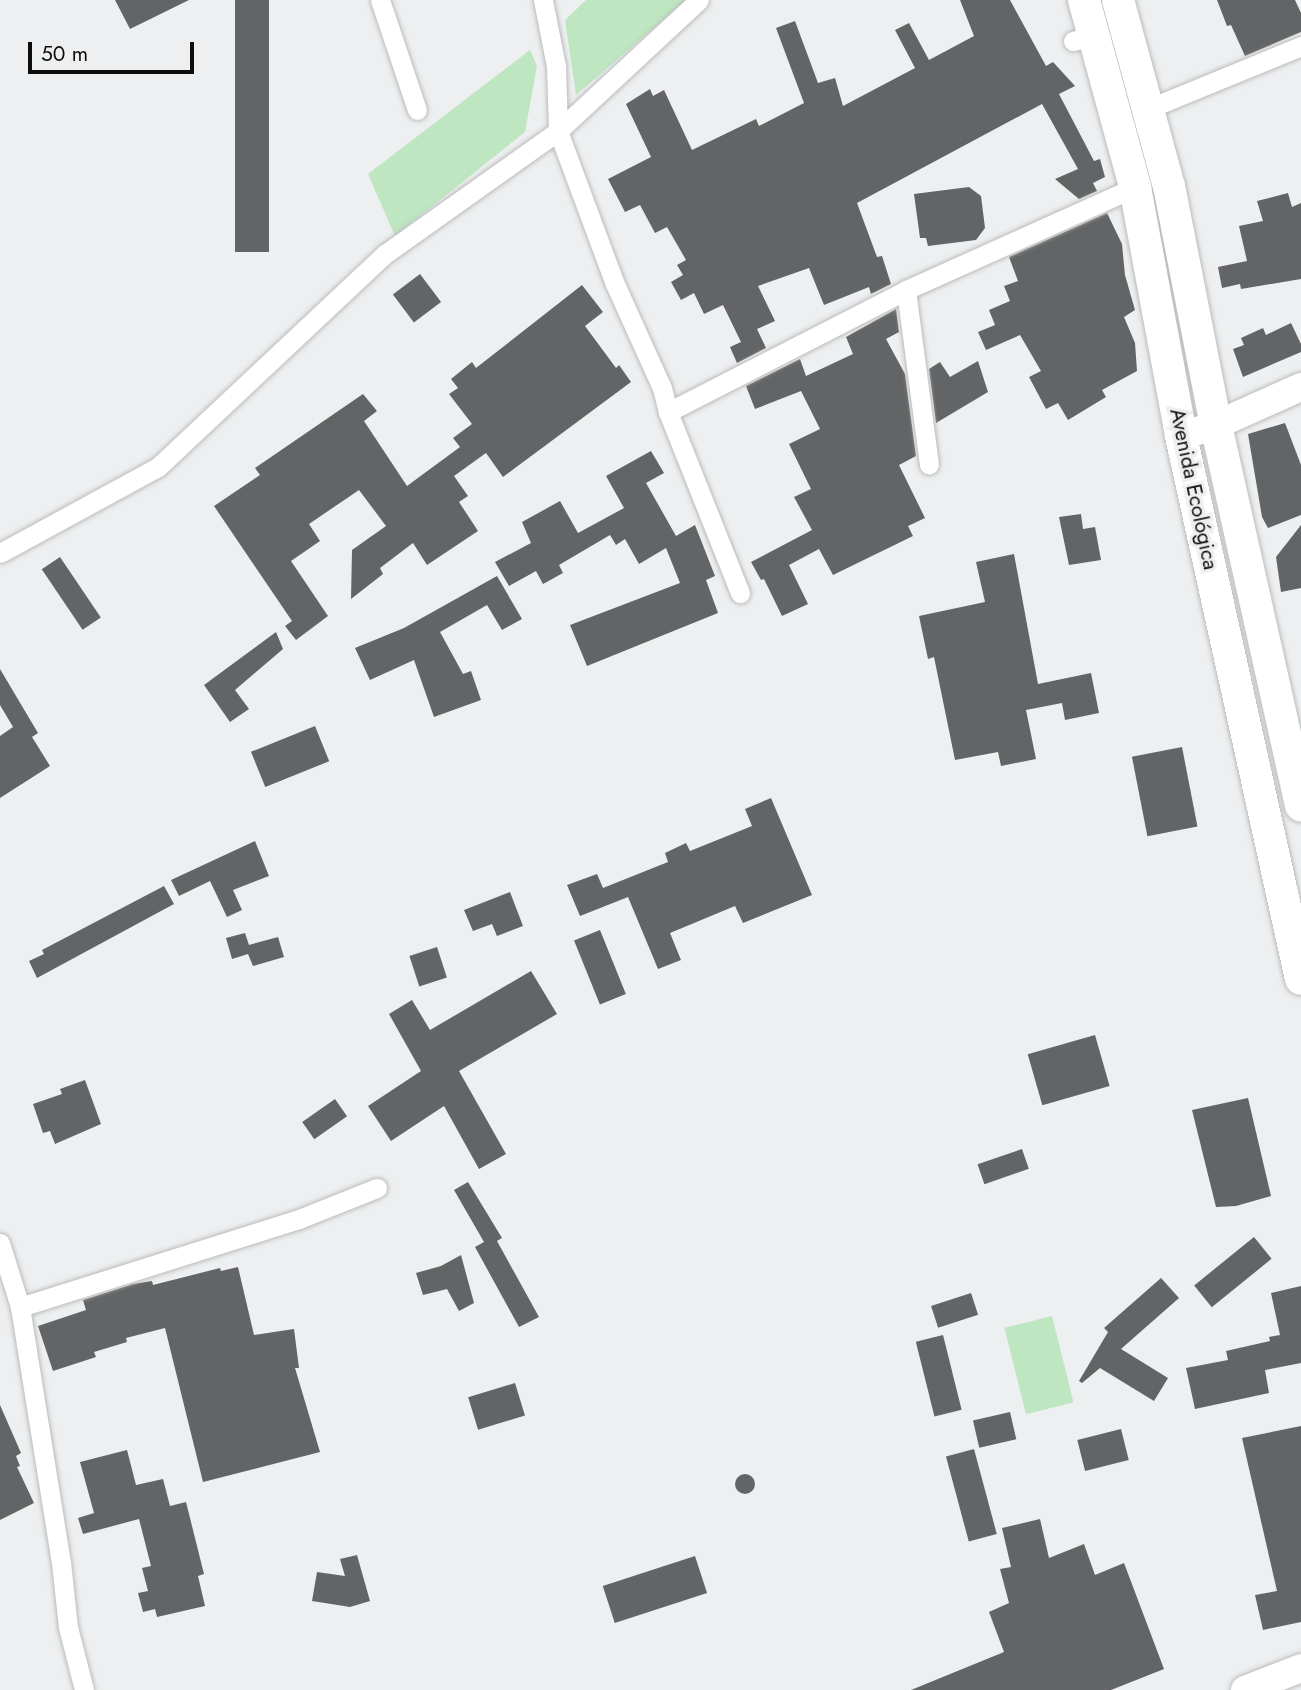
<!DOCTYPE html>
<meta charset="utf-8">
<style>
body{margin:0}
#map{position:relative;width:1301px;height:1690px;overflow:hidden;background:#eeeff0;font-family:Jost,sans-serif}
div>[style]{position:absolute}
.green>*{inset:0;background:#bee6c0;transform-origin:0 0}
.building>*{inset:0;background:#636465;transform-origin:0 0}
.round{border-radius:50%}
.roads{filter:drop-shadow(0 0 2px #babcbd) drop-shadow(0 0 2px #babcbd)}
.street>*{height:19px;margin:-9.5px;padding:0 9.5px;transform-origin:9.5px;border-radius:9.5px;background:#fff}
.secondary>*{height:28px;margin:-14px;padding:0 14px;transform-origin:14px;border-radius:14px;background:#fff}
.primary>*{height:32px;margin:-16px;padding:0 16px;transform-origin:16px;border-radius:16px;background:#fff}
span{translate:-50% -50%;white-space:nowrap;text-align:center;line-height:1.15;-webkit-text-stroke:7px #eeeff0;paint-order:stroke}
.street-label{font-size:21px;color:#0d0d0d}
.scale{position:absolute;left:28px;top:42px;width:166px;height:32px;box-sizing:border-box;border:4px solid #0d0d0d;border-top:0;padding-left:9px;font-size:21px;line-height:24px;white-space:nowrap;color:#0d0d0d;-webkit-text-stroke:5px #eeeff0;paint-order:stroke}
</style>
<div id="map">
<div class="green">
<i style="clip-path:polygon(586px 0,686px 0,576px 95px,565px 20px)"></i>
<i style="clip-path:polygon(530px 50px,537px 66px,525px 132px,395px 236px,368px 174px)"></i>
<i style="left:1052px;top:1316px;width:89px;height:49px;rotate:76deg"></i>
</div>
<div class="building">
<i style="clip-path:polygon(115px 0,189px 0,130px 29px)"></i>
<i style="left:235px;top:0;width:34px;height:252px"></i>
<i style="clip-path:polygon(960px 0,1010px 0,1046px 66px,1053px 62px,1075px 86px,1059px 94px,1094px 161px,1100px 159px,1105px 177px,1093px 183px,1097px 191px,1079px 199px,1055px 179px,1078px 169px,1042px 104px,857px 203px,877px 257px,882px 256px,891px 284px,871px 294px,869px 287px,824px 305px,809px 268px,758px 286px,775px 321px,757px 329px,766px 348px,737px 363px,730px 347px,741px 342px,723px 305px,704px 314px,694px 293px,681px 300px,671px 282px,683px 275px,677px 265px,686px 260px,667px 227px,655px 233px,640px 205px,625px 212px,608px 179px,651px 157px,626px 104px,650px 89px,653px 96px,664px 90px,692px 150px,756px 119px,759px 126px,804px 103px,776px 28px,795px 21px,818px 83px,835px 78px,843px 106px,915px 68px,895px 30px,909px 23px,929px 60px,974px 36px)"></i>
<i style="clip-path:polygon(1217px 0,1295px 0,1301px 13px,1301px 32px,1245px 56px,1231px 25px,1227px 26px)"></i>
<i style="clip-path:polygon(969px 187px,981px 196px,985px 228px,976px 240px,928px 246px,926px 238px,920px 238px,914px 194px)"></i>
<i style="clip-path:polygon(1288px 193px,1292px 207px,1301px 203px,1301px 279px,1241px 289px,1240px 284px,1222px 288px,1218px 267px,1247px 261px,1239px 226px,1263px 221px,1257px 201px)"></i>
<i style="clip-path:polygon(1107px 213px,1122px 244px,1125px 275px,1135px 310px,1124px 317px,1135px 343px,1137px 371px,1102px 390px,1106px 397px,1068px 420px,1058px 403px,1046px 409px,1029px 377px,1041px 371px,1020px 335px,986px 350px,978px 332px,995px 325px,989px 310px,1010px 301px,1004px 286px,1018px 281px,1009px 257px)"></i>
<i style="left:420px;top:274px;width:35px;height:34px;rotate:53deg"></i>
<i style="clip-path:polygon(582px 285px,603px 312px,585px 326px,616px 368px,619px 365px,631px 382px,503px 477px,486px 453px,454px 476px,468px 496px,459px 502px,478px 531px,427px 565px,413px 543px,380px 568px,383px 574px,351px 599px,352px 550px,386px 526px,359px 490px,309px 524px,320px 541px,291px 561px,328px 616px,296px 640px,285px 626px,292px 621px,214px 506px,260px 475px,255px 468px,363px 394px,377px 411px,364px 421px,407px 486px,460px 447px,453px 438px,472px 424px,449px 394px,458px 388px,451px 379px,472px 362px,476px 368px)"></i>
<i style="clip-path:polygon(896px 309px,899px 332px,886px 339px,905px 374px,916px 456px,899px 465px,925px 518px,908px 526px,913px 536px,833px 575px,819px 549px,789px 565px,808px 604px,782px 616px,764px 579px,761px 580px,751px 562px,812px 530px,794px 497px,811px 489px,789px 444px,820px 429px,801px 391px,755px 409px,746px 386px,800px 359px,806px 376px,853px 354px,846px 337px)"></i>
<i style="clip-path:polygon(1291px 323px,1301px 344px,1301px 352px,1243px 377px,1233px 349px,1244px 345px,1241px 338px,1263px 328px,1266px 335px)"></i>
<i style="clip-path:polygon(978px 361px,988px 392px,936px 423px,929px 369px,940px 362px,950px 377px)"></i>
<i style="clip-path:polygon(1285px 423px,1301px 465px,1301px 515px,1268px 528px,1262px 517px,1248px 434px)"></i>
<i style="clip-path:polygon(651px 451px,664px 473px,646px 483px,676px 536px,695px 525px,715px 576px,706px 580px,718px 613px,587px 666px,570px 625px,680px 583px,666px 548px,639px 564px,625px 539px,616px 545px,610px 535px,559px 565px,563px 573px,543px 584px,536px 571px,509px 586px,495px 562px,531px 543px,522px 522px,560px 501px,578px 533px,624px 508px,606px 476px)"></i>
<i style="clip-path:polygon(1081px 514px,1083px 529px,1095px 527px,1101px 560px,1069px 565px,1059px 517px)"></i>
<i style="clip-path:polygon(1301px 525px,1301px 588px,1281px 592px,1276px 557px)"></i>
<i style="clip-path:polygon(1014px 554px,1038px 684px,1091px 673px,1099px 713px,1065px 720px,1062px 703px,1026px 710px,1036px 759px,1001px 766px,998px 752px,955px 760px,934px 657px,928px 659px,919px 616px,985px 602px,976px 562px)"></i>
<i style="left:60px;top:557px;width:73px;height:22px;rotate:56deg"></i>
<i style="clip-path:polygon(497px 576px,522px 619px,502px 630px,487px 605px,440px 632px,463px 674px,471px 671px,481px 700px,434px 717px,414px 660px,370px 680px,355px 648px,404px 628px)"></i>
<i style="clip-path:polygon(276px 632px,283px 649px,235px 690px,249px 709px,230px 722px,204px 685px)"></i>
<i style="clip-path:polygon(0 669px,38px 733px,32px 737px,50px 766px,0 798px,0 736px,13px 727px,0 705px)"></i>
<i style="left:315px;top:726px;width:38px;height:69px;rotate:68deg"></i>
<i style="left:1182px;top:747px;width:81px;height:51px;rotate:79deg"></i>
<i style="clip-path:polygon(771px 798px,812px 895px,743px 923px,735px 906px,670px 933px,681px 960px,658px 969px,628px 897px,580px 916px,567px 885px,597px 874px,603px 888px,668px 862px,665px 853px,686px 843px,690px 851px,752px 826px,745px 809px)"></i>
<i style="clip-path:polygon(255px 841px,269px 876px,233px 890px,242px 910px,227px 917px,210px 881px,179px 896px,171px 880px)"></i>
<i style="clip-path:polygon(164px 886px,174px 904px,37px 978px,29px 961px,44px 954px,42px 950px)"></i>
<i style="clip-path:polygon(510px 892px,523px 926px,497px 936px,492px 924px,473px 931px,464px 910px)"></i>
<i style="left:600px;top:930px;width:69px;height:28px;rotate:68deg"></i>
<i style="clip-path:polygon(245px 933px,249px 945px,278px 937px,284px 957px,253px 966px,248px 954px,232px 959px,226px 938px)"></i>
<i style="left:437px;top:947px;width:32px;height:29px;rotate:72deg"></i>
<i style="clip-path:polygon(531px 971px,557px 1014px,459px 1071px,506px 1154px,479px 1169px,444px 1106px,391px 1141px,368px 1106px,421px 1071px,389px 1014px,412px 1000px,430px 1030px)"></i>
<i style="left:1095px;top:1035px;width:53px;height:70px;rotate:74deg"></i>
<i style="clip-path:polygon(85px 1080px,101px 1124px,55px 1144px,50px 1131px,43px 1133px,33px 1104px,62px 1094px,60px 1089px)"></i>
<i style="clip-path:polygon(1248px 1098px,1271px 1196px,1236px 1206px,1216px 1207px,1192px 1110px)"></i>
<i style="left:335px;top:1099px;width:21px;height:40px;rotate:55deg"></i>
<i style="left:1022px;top:1149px;width:21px;height:47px;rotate:71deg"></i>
<i style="clip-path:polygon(468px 1182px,502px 1238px,497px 1241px,539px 1317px,519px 1327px,475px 1247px,484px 1242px,454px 1190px)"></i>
<i style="left:1254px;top:1237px;width:28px;height:77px;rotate:51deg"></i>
<i style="clip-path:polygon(461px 1255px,474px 1303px,459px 1311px,447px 1289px,423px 1295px,416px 1273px,441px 1266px)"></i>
<i style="clip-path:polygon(238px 1267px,254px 1335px,294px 1329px,299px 1368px,295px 1368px,320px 1452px,203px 1482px,165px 1328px,126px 1338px,127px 1342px,94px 1352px,96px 1357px,53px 1371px,38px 1326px,86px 1310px,83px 1300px,133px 1284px,152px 1281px,153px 1285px,220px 1268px,221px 1271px)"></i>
<i style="clip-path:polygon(1161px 1278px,1179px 1298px,1121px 1349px,1168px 1378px,1154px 1401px,1100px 1368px,1082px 1383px,1079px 1381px,1108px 1332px,1104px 1328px)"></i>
<i style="clip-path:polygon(1301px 1286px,1301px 1363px,1265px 1370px,1269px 1393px,1195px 1409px,1186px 1368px,1228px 1360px,1226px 1351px,1270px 1341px,1269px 1337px,1280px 1335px,1271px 1293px)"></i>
<i style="left:971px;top:1293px;width:23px;height:42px;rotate:72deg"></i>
<i style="left:943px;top:1335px;width:77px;height:28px;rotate:76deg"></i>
<i style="left:515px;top:1383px;width:34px;height:49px;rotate:73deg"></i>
<i style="clip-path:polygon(0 1405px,21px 1453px,16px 1456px,20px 1466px,17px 1467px,34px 1503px,0 1520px)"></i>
<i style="left:1010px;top:1412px;width:28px;height:38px;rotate:77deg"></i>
<i style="clip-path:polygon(1301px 1426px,1301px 1622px,1263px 1630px,1255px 1595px,1277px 1591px,1242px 1438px)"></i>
<i style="left:1121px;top:1429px;width:32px;height:45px;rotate:76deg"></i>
<i style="left:974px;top:1449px;width:88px;height:29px;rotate:75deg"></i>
<i style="clip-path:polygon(127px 1450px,136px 1485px,163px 1479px,170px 1506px,186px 1502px,204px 1574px,198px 1576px,205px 1606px,157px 1617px,155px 1609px,143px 1612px,138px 1593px,148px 1591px,142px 1568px,151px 1566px,139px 1519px,83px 1534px,78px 1518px,94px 1513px,80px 1462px)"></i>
<i class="round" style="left:735px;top:1474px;width:20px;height:20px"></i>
<i style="clip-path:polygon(1040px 1519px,1049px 1558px,1084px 1544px,1095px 1575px,1124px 1563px,1164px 1669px,1111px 1690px,911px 1690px,1004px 1652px,989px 1612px,1009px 1603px,1000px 1569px,1011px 1567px,1002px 1528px)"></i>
<i style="clip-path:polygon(357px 1555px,370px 1601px,350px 1607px,312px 1601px,317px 1572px,345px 1576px,340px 1559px)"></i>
<i style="left:695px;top:1556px;width:39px;height:97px;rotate:72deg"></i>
</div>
<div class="roads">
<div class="street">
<i style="left:380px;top:0;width:116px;rotate:71.4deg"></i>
<i style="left:543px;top:0;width:67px;rotate:78.9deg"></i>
<i style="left:556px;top:66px;width:65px;rotate:88.2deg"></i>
<i style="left:558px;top:131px;width:163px;rotate:69.6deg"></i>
<i style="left:615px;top:284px;width:114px;rotate:65.7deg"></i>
<i style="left:662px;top:388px;width:25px;rotate:76deg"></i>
<i style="left:668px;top:412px;width:195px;rotate:68.3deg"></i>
<i style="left:1073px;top:41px;width:23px;rotate:-15deg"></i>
<i style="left:1150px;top:108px;width:163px;rotate:-22.3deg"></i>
<i style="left:906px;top:290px;width:176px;rotate:82.5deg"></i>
<i style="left:668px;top:412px;width:267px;rotate:-27.1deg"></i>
<i style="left:906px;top:290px;width:251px;rotate:-24.2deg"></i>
<i style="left:0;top:553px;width:180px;rotate:-28.6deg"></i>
<i style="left:158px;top:467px;width:311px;rotate:-43.2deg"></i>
<i style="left:385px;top:254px;width:212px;rotate:-35.4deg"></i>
<i style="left:558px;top:131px;width:192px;rotate:-42.9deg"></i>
<i style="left:0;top:1243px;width:67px;rotate:72.6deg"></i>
<i style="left:20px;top:1307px;width:258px;rotate:80.9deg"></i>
<i style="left:61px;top:1562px;width:65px;rotate:83.9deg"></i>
<i style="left:68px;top:1627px;width:65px;rotate:75.7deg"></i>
<i style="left:20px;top:1307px;width:293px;rotate:-17.5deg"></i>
<i style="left:299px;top:1219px;width:84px;rotate:-21.7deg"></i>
</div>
<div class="secondary">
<i style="left:1181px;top:436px;width:37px;rotate:-17deg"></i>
<i style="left:1216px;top:425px;width:93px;rotate:-24.1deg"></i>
<i style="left:1245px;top:1690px;width:60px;rotate:-21.4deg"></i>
</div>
<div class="primary">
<i style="left:1084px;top:0;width:194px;rotate:74.7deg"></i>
<i style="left:1135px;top:187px;width:253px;rotate:79.5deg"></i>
<i style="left:1181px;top:436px;width:556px;rotate:77.54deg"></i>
<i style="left:1118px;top:0;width:193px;rotate:74.7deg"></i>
<i style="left:1169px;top:186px;width:244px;rotate:78.9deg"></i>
<i style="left:1216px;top:425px;width:390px;rotate:77.4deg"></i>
</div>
</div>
<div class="street-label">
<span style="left:1194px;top:489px;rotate:78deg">Avenida Ecológica</span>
</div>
<div class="scale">50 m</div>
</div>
